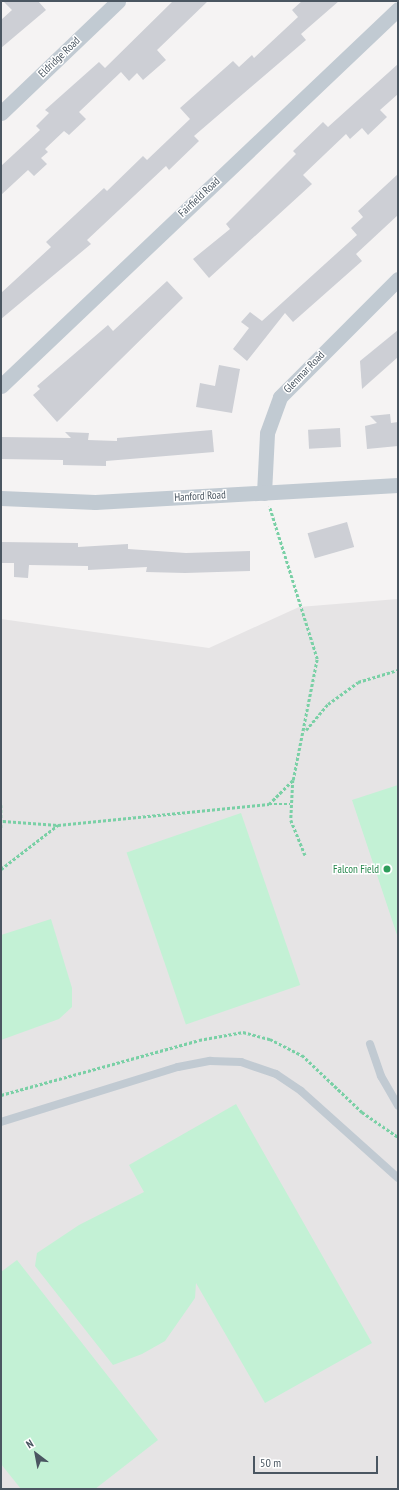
<!DOCTYPE html>
<style>
body{margin:0}
#map{position:relative;width:399px;height:1490px;overflow:hidden;background:#f5f3f3;font-family:"PT Sans Narrow",sans-serif}
div>[style]{position:absolute}
.education>*{inset:0;background:#e6e4e5}
.green>*{inset:0;background:#c3f1d5;transform-origin:0 0}
.building>*{inset:0;background:#cdcfd5;transform-origin:0 0}
.path>*{height:2.5px;margin-top:-1.25px;transform-origin:0;background:repeating-linear-gradient(90deg,#7ad0a6 0 3px,transparent 0 5px)}
.lane>*{height:8px;margin:-4px;padding:0 4px;transform-origin:4px;border-radius:4px;background:#c1cad2}
.street>*{height:15px;margin:-7.5px;padding:0 7.5px;transform-origin:7.5px;border-radius:7.5px;background:#c1cad2}
.dots>*{width:11px;height:11px;translate:-50% -50%;box-sizing:border-box;border:2px solid #fff;border-radius:50%}
span{translate:-50% -50%;white-space:nowrap;text-align:center;line-height:1.15;-webkit-text-stroke:3px #fff;paint-order:stroke}
.street-label{font-size:11px;color:#4a5661}
.leisure-label{font-size:11px;color:#27864d}
.right{translate:-100% -50%;text-align:right}
.frame{position:absolute;inset:0;border:2px solid #4a5661;pointer-events:none}
.north{position:absolute;left:16px;top:1434px;width:40px;height:40px;-webkit-text-stroke:3px #fff;paint-order:stroke;rotate:328deg;font-size:11px;font-weight:700;line-height:16px;text-align:center;color:#4a5661}
.north::after{content:'';display:block;margin:auto;width:14px;height:18px;background:#4a5661;clip-path:polygon(50% 0,100% 100%,50% 72%,0 100%)}
.scale{position:absolute;left:253px;top:1456px;width:125px;height:18px;box-sizing:border-box;border:2px solid #4a5661;border-top:0;padding-left:5px;font-size:12px;line-height:14px;white-space:nowrap;color:#4a5661;-webkit-text-stroke:3px #fff;paint-order:stroke}
</style>
<div id="map">
<div class="education">
<i style="clip-path:polygon(398px 599px,398px 1489px,1px 1489px,1px 619px,209px 648px,299px 607px)"></i>
</div>
<div class="green">
<i style="clip-path:polygon(398px 785px,398px 938px,352px 800px)"></i>
<i style="left:241px;top:813px;width:182px;height:121px;rotate:71deg"></i>
<i style="clip-path:polygon(51px 919px,72px 988px,72px 1007px,59px 1019px,1px 1040px,1px 935px)"></i>
<i style="clip-path:polygon(236px 1104px,372px 1343px,265px 1403px,196px 1283px,195px 1298px,165px 1341px,142px 1354px,113px 1365px,35px 1266px,37px 1253px,79px 1225px,144px 1192px,129px 1165px)"></i>
<i style="clip-path:polygon(17px 1260px,158px 1440px,95px 1489px,21px 1489px,1px 1464px,1px 1272px)"></i>
</div>
<div class="building">
<i style="clip-path:polygon(3px 1px,38px 1px,46px 10px,1px 48px,1px 20px,12px 10px)"></i>
<i style="clip-path:polygon(173px 1px,208px 1px,157px 50px,166px 60px,143px 80px,137px 73px,129px 81px,121px 72px,79px 112px,86px 119px,69px 135px,64px 131px,45px 149px,48px 152px,41px 158px,47px 164px,34px 176px,28px 170px,1px 195px,1px 166px,40px 130px,36px 126px,49px 113px,45px 110px,99px 62px,105px 68px)"></i>
<i style="clip-path:polygon(302px 1px,339px 1px,301px 34px,306px 40px,194px 136px,199px 141px,169px 170px,166px 166px,87px 240px,91px 244px,1px 319px,1px 293px,51px 247px,46px 242px,104px 188px,107px 191px,143px 156px,147px 160px,190px 119px,180px 108px,233px 61px,239px 67px,252px 55px,254px 58px,298px 17px,292px 10px)"></i>
<i style="clip-path:polygon(398px 64px,398px 94px,380px 110px,387px 117px,368px 135px,362px 128px,350px 139px,346px 134px,303px 175px,312px 184px,209px 278px,193px 259px,230px 229px,226px 224px,296px 154px,293px 151px,323px 122px,328px 127px)"></i>
<i style="clip-path:polygon(398px 174px,398px 215px,356px 254px,362px 261px,293px 322px,285px 313px,247px 361px,233px 349px,249px 328px,241px 322px,250px 312px,262px 321px,357px 235px,351px 228px,363px 217px,358px 211px)"></i>
<i style="clip-path:polygon(167px 281px,183px 298px,57px 422px,33px 395px,40px 389px,37px 386px,108px 325px,113px 331px)"></i>
<i style="clip-path:polygon(398px 330px,398px 357px,362px 389px,360px 361px)"></i>
<i style="clip-path:polygon(219px 365px,240px 369px,232px 413px,196px 407px,200px 383px,215px 386px)"></i>
<i style="clip-path:polygon(390px 414px,391px 423px,398px 422px,398px 446px,367px 449px,365px 426px,377px 423px,370px 416px)"></i>
<i style="left:340px;top:428px;width:19px;height:32px;rotate:87deg"></i>
<i style="clip-path:polygon(212px 430px,214px 452px,106px 461px,106px 466px,63px 465px,63px 460px,1px 459px,1px 437px,71px 438px,65px 432px,89px 433px,88px 440px,117px 441px,117px 438px)"></i>
<i style="left:347px;top:522px;width:26px;height:41px;rotate:74deg"></i>
<i style="clip-path:polygon(1px 542px,78px 543px,78px 547px,128px 544px,128px 549px,186px 553px,250px 551px,250px 571px,185px 573px,146px 572px,147px 567px,88px 570px,88px 566px,29px 565px,28px 578px,14px 577px,14px 563px,1px 563px)"></i>
</div>
<div class="path">
<i style="left:306px;top:730px;width:34px;rotate:-50deg"></i>
<i style="left:328px;top:704px;width:37px;rotate:-36deg"></i>
<i style="left:358px;top:682px;width:42px;rotate:-16.7deg"></i>
<i style="left:293px;top:780px;width:40px;rotate:92.9deg"></i>
<i style="left:291px;top:820px;width:38px;rotate:68deg"></i>
<i style="left:269px;top:804px;width:21px"></i>
<i style="left:1px;top:805px;width:24px;rotate:90deg"></i>
<i style="left:3px;top:821px;width:55px;rotate:4.2deg"></i>
<i style="left:58px;top:825px;width:212px;rotate:-5.7deg"></i>
<i style="left:269px;top:804px;width:34px;rotate:-45deg"></i>
<i style="left:293px;top:780px;width:123px;rotate:-78.8deg"></i>
<i style="left:317px;top:659px;width:160px;rotate:-107.4deg"></i>
<i style="left:1px;top:869px;width:72px;rotate:-37.7deg"></i>
<i style="left:1px;top:1095px;width:205px;rotate:-15.5deg"></i>
<i style="left:199px;top:1040px;width:45px;rotate:-10.3deg"></i>
<i style="left:243px;top:1032px;width:28px;rotate:15deg"></i>
<i style="left:270px;top:1039px;width:36px;rotate:27deg"></i>
<i style="left:302px;top:1055px;width:83px;rotate:43.5deg"></i>
<i style="left:362px;top:1112px;width:44px;rotate:34.8deg"></i>
</div>
<div class="lane">
<i style="left:370px;top:1044px;width:34px;rotate:71deg"></i>
<i style="left:381px;top:1076px;width:34px;rotate:60deg"></i>
<i style="left:1px;top:1122px;width:185px;rotate:-17.3deg"></i>
<i style="left:178px;top:1067px;width:33px;rotate:-11deg"></i>
<i style="left:210px;top:1061px;width:31px;rotate:2deg"></i>
<i style="left:241px;top:1062px;width:37px;rotate:19deg"></i>
<i style="left:276px;top:1074px;width:30px;rotate:34deg"></i>
<i style="left:301px;top:1091px;width:130px;rotate:41.9deg"></i>
</div>
<div class="street">
<i style="left:1px;top:113px;width:162px;rotate:-43.7deg"></i>
<i style="left:1px;top:386px;width:547px;rotate:-43.52deg"></i>
<i style="left:264px;top:493px;width:60px;rotate:-87.1deg"></i>
<i style="left:267px;top:433px;width:38px;rotate:-70deg"></i>
<i style="left:280px;top:397px;width:167px;rotate:-45deg"></i>
<i style="left:1px;top:498px;width:94px;rotate:2.4deg"></i>
<i style="left:95px;top:502px;width:303px;rotate:-3.2deg"></i>
</div>
<div class="dots">
<i style="left:387px;top:869px;background:#2e9e5b"></i>
</div>
<div class="street-label">
<span style="left:59px;top:57px;rotate:-44deg">Eldridge Road</span>
<span style="left:199px;top:197px;rotate:-43deg">Fairfield Road</span>
<span style="left:304px;top:372px;rotate:-46deg">Glenmar Road</span>
<span style="left:200px;top:496px;rotate:-3deg">Hanford Road</span>
</div>
<div class="leisure-label">
<span class="right" style="left:379px;top:869px">Falcon Field</span>
</div>
<div class="frame"></div>
<div class="north">N</div>
<div class="scale">50 m</div>
</div>
